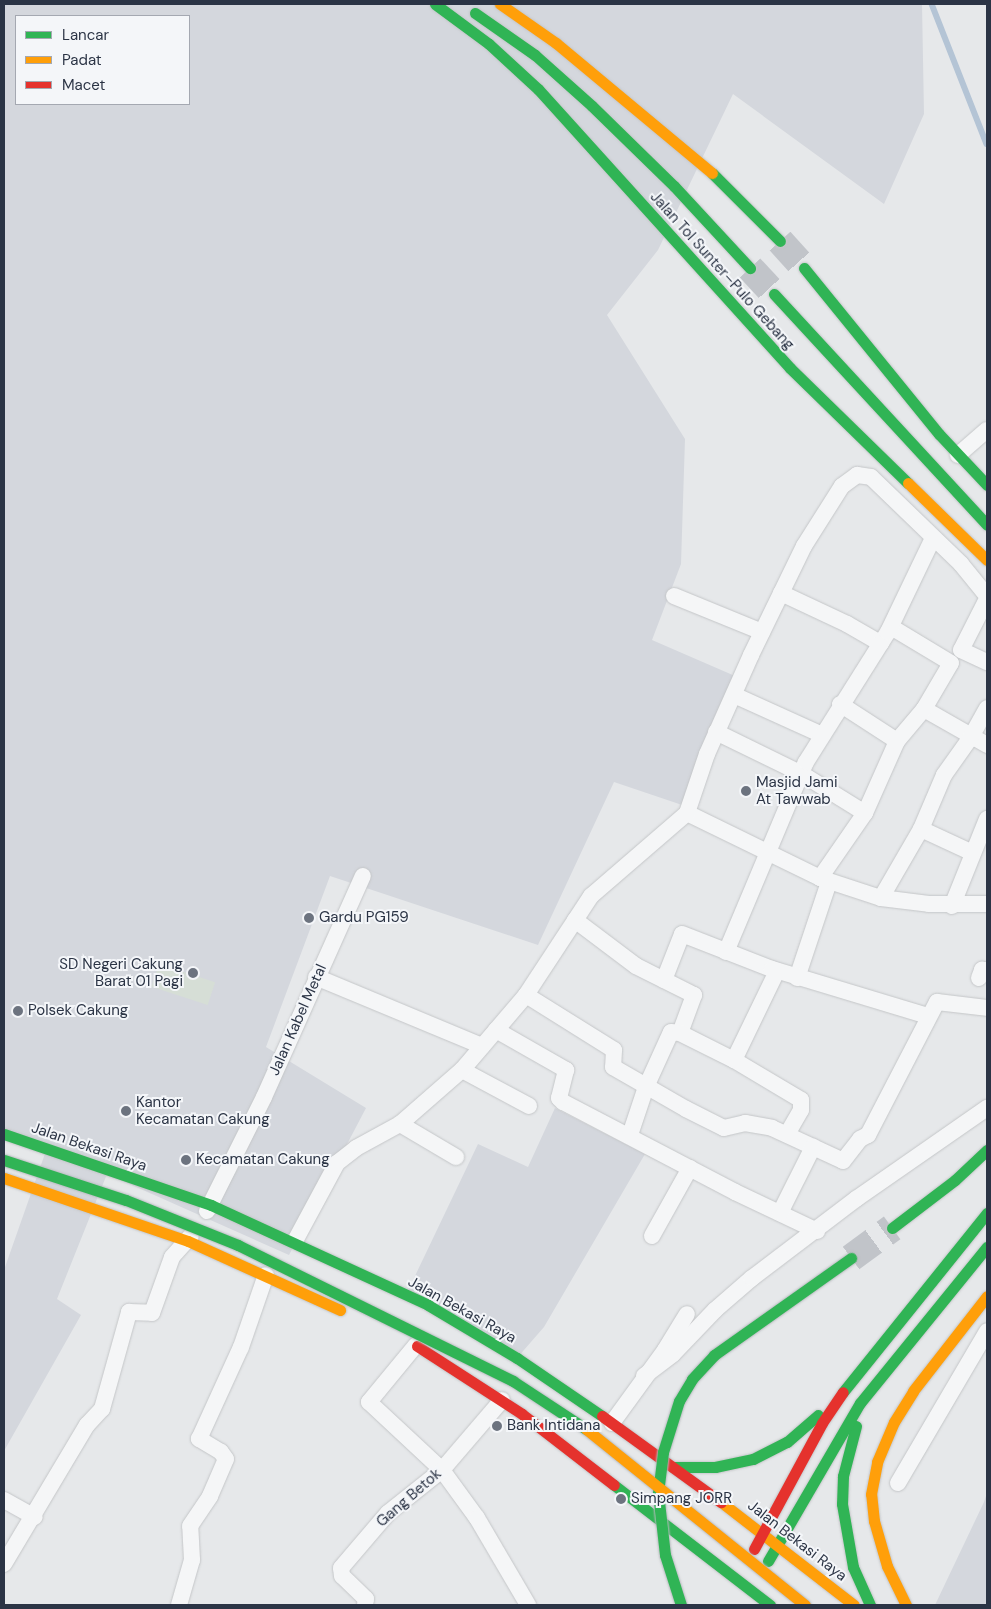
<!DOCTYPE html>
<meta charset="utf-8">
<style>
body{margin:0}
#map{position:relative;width:991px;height:1609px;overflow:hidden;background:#e6e8ea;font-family:"DM Sans",sans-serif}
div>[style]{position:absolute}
.built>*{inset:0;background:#d4d7dd}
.green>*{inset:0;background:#d6ded6;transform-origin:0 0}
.stream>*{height:5.5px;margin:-2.75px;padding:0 2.75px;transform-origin:2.75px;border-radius:2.75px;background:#b4c4d5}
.highway-tunnel>*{height:28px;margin-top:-14px;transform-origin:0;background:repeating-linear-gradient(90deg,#c1c4c9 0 28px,transparent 0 42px)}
.roads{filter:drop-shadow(0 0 1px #c4c6c8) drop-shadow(0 0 1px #c4c6c8)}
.street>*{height:16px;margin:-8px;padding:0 8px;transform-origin:8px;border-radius:8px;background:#f5f6f7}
.fast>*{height:11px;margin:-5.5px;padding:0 5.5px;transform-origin:5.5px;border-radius:5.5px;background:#30b455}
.slow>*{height:11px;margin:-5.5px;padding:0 5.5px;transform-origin:5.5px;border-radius:5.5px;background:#ff9f0a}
.jam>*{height:11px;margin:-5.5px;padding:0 5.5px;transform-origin:5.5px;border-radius:5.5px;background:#e5322d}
.bridges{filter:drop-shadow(0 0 1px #b8bbbf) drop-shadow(0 0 1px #b8bbbf)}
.fast-bridge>*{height:11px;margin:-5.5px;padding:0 5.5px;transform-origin:5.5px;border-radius:5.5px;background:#30b455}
.slow-bridge>*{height:11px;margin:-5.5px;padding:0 5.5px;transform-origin:5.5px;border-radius:5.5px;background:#ff9f0a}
.dots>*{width:14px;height:14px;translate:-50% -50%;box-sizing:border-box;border:2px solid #f4f6f9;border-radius:50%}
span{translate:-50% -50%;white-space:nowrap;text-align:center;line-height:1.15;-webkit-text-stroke:4px #f4f6f9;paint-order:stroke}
.street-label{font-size:15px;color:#2b3445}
.poi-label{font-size:15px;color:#2b3445}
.left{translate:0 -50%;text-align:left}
.right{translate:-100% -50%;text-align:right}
.frame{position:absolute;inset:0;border:5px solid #2b3445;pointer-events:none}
.legend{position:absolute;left:15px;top:15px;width:175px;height:90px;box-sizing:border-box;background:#f4f6f9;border:1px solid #a4a8b1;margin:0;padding:6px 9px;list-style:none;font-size:15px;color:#2b3445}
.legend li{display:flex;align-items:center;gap:10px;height:25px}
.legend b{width:25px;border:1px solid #a4a8b1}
</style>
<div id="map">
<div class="built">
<i style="clip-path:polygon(evenodd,4px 4px,922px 4px,924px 114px,884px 204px,733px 94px,658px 250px,607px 315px,685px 439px,681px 564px,652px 640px,735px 676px,691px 808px,614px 782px,538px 945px,330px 876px,266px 1047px,366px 1108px,289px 1255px,107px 1174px,57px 1299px,81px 1315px,4px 1451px,4px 1270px,48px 1145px,4px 1130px,4px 4px,16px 16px,189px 16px,189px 104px,16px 104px,16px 16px)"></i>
<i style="clip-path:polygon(555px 1108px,645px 1154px,544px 1327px,517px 1358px,404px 1299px,478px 1144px,528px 1167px)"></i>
<i style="clip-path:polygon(987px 1493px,987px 1605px,935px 1605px,984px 1502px)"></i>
</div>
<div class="green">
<i style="left:159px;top:964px;width:59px;height:24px;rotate:18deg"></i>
</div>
<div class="stream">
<i style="left:932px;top:4px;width:150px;rotate:68.6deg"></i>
</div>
<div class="highway-tunnel">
<i style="left:780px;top:241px;width:36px;rotate:48deg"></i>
<i style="left:750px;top:268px;width:35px;rotate:47deg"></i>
<i style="left:851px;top:1258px;width:51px;rotate:-36.2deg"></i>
</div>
<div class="roads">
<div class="street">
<i style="left:958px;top:455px;width:38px;rotate:-41deg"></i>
<i style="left:781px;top:593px;width:73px;rotate:25.2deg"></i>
<i style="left:847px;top:624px;width:39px;rotate:30deg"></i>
<i style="left:674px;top:596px;width:95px;rotate:22.2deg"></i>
<i style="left:987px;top:599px;width:57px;rotate:117deg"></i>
<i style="left:961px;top:650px;width:29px;rotate:25deg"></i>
<i style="left:734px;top:695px;width:97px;rotate:24.4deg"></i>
<i style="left:840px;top:704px;width:68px;rotate:33deg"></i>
<i style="left:924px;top:709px;width:73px;rotate:29.7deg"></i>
<i style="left:716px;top:732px;width:96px;rotate:26deg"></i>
<i style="left:802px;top:774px;width:74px;rotate:31.8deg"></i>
<i style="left:687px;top:813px;width:148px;rotate:26deg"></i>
<i style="left:820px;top:878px;width:64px;rotate:18.2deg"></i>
<i style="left:881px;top:898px;width:48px;rotate:7.1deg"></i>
<i style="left:929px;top:904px;width:58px"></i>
<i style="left:921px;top:829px;width:57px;rotate:24.8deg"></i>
<i style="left:820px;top:878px;width:79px;rotate:-55.3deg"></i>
<i style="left:865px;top:813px;width:79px;rotate:-66deg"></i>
<i style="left:897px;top:741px;width:42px;rotate:-49.8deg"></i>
<i style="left:924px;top:709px;width:53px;rotate:-59.6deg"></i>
<i style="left:951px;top:663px;width:70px;rotate:-149deg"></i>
<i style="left:881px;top:898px;width:80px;rotate:-59.9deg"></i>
<i style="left:921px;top:829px;width:59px;rotate:-66.9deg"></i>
<i style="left:944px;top:775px;width:47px;rotate:-54.6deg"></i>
<i style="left:971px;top:737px;width:33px;rotate:-61deg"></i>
<i style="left:952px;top:906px;width:94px;rotate:-68.1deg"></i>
<i style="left:575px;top:920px;width:76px;rotate:37deg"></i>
<i style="left:636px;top:966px;width:65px;rotate:26.6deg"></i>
<i style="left:694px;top:995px;width:40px;rotate:110.2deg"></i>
<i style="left:726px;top:952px;width:206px;rotate:-67.2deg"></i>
<i style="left:806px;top:762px;width:154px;rotate:-57.8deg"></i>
<i style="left:888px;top:632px;width:104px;rotate:-64.4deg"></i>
<i style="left:316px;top:977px;width:180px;rotate:22.6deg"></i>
<i style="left:797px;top:978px;width:101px;rotate:-71.6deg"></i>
<i style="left:979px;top:978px;width:9px;rotate:-69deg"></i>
<i style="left:982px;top:970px;width:5px"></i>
<i style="left:664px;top:980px;width:49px;rotate:-68.6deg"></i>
<i style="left:682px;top:934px;width:97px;rotate:21.3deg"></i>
<i style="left:772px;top:969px;width:163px;rotate:16.8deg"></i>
<i style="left:526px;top:995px;width:104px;rotate:32deg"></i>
<i style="left:614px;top:1050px;width:17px;rotate:93deg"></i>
<i style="left:613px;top:1067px;width:84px;rotate:29.9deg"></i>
<i style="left:686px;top:1109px;width:42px;rotate:26.6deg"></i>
<i style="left:724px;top:1128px;width:22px;rotate:-13deg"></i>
<i style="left:745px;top:1123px;width:27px;rotate:10deg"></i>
<i style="left:772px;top:1128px;width:78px;rotate:24.9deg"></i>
<i style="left:843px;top:1161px;width:28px;rotate:-52deg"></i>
<i style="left:860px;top:1139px;width:9px;rotate:-27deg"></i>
<i style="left:868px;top:1135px;width:150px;rotate:-62.6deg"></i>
<i style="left:937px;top:1002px;width:50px;rotate:6.8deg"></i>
<i style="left:496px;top:1030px;width:81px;rotate:29.7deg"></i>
<i style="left:566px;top:1070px;width:29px;rotate:104deg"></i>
<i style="left:559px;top:1098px;width:6px;rotate:45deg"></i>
<i style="left:563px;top:1102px;width:194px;rotate:27.6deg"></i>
<i style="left:735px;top:1192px;width:91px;rotate:25.4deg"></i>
<i style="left:734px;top:1060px;width:78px;rotate:30.8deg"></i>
<i style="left:801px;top:1100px;width:10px;rotate:90deg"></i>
<i style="left:801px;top:1110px;width:28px;rotate:120deg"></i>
<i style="left:462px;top:1070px;width:76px;rotate:28.2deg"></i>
<i style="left:400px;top:1124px;width:65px;rotate:30.5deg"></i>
<i style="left:630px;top:1135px;width:51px;rotate:-71.6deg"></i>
<i style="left:646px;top:1087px;width:60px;rotate:-65.6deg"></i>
<i style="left:671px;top:1032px;width:9px;rotate:6deg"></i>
<i style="left:680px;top:1033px;width:60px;rotate:26.6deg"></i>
<i style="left:734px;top:1060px;width:99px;rotate:-64.2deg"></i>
<i style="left:207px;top:1211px;width:127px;rotate:-63.4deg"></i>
<i style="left:264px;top:1097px;width:242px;rotate:-65.9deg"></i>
<i style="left:780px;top:1213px;width:74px;rotate:-63.4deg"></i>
<i style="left:652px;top:1236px;width:78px;rotate:-60.8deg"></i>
<i style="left:295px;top:1241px;width:89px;rotate:-61.7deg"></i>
<i style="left:337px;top:1163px;width:24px;rotate:-38deg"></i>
<i style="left:356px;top:1148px;width:50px;rotate:-28.6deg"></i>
<i style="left:400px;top:1124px;width:82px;rotate:-41.1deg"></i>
<i style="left:462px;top:1070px;width:99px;rotate:-49.5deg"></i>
<i style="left:526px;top:995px;width:118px;rotate:-56.7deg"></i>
<i style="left:591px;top:896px;width:127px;rotate:-40.8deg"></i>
<i style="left:687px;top:813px;width:62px;rotate:-71.3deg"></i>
<i style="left:707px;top:754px;width:108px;rotate:-66deg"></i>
<i style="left:751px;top:655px;width:121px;rotate:-64.1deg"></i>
<i style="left:804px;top:546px;width:71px;rotate:-57.7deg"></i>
<i style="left:842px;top:486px;width:19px;rotate:-36deg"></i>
<i style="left:857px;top:475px;width:14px;rotate:8deg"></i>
<i style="left:871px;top:477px;width:125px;rotate:44deg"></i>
<i style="left:961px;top:564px;width:41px;rotate:50.9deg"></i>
<i style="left:416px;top:1345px;width:74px;rotate:129.5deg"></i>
<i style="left:369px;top:1402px;width:100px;rotate:43deg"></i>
<i style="left:442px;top:1470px;width:59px;rotate:53.9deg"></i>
<i style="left:477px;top:1518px;width:101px;rotate:59.6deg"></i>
<i style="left:644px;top:1376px;width:36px;rotate:-37deg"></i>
<i style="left:673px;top:1354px;width:61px;rotate:-46.3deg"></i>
<i style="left:715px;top:1310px;width:49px;rotate:-40.9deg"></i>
<i style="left:752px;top:1278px;width:131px;rotate:-37.2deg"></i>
<i style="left:856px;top:1199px;width:160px;rotate:-34.8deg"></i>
<i style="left:612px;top:1423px;width:90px;rotate:-54deg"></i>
<i style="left:665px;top:1350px;width:42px;rotate:-58.6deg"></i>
<i style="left:898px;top:1483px;width:176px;rotate:-59.6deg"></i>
<i style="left:4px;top:1500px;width:35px;rotate:29deg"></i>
<i style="left:4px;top:1564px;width:162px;rotate:-59.2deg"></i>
<i style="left:87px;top:1425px;width:22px;rotate:-47deg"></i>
<i style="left:102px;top:1409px;width:101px;rotate:-74.4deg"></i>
<i style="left:129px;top:1312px;width:23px;rotate:2deg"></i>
<i style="left:152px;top:1313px;width:59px;rotate:-70.3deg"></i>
<i style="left:172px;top:1257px;width:28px;rotate:-48deg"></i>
<i style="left:179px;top:1605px;width:47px;rotate:-73.9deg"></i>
<i style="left:192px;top:1560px;width:34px;rotate:-93deg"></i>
<i style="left:190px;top:1526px;width:36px;rotate:-56deg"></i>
<i style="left:210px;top:1496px;width:40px;rotate:-66.6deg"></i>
<i style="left:226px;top:1459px;width:9px;rotate:-126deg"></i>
<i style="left:221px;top:1452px;width:26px;rotate:-149deg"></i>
<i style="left:199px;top:1439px;width:101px;rotate:-65.5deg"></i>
<i style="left:241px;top:1347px;width:76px;rotate:-70.9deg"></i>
<i style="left:365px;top:1605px;width:6px;rotate:-81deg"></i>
<i style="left:366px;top:1599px;width:33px;rotate:-136deg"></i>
<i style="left:342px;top:1576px;width:8px;rotate:-97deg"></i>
<i style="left:341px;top:1568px;width:72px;rotate:-49.5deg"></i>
<i style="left:388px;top:1513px;width:69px;rotate:-38.5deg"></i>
<i style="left:442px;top:1470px;width:92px;rotate:-49.4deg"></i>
</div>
<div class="fast">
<i style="left:435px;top:4px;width:67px;rotate:36.5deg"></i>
<i style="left:489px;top:44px;width:67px;rotate:42.6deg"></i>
<i style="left:538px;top:89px;width:376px;rotate:47.9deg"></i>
<i style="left:790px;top:368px;width:165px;rotate:44.3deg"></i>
<i style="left:475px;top:13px;width:73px;rotate:35deg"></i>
<i style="left:535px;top:55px;width:76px;rotate:41.8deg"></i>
<i style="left:592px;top:106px;width:115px;rotate:44.3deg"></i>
<i style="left:674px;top:186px;width:112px;rotate:47.2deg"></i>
<i style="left:712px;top:173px;width:96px;rotate:45deg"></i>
<i style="left:804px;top:268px;width:214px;rotate:50.9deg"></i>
<i style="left:939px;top:434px;width:70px;rotate:46.7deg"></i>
<i style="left:774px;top:294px;width:314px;rotate:47.3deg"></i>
<i style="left:4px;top:1134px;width:219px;rotate:18.9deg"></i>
<i style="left:211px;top:1205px;width:239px;rotate:24.7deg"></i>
<i style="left:428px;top:1305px;width:104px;rotate:30.8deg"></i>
<i style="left:517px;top:1358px;width:103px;rotate:34.3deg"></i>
<i style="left:892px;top:1228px;width:79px;rotate:-37.3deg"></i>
<i style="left:955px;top:1180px;width:44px;rotate:-43.2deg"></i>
<i style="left:843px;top:1392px;width:230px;rotate:-51.2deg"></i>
<i style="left:856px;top:1426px;width:52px;rotate:104.6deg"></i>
<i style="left:843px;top:1476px;width:28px;rotate:92deg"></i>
<i style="left:842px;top:1504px;width:64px;rotate:80.1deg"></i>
<i style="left:853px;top:1567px;width:42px;rotate:65.9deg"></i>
<i style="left:673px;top:1467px;width:42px"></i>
<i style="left:715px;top:1467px;width:39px;rotate:-12deg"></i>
<i style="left:753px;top:1459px;width:38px;rotate:-27deg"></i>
<i style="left:787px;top:1442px;width:41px;rotate:-41.1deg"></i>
<i style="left:614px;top:1485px;width:197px;rotate:37.6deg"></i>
<i style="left:768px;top:1561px;width:183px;rotate:-59.8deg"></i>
<i style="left:860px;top:1403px;width:201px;rotate:-50.9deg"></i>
</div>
<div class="slow">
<i style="left:500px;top:4px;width:68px;rotate:34.9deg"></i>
<i style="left:556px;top:43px;width:203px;rotate:39.8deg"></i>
<i style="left:908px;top:483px;width:110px;rotate:44.3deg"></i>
<i style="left:4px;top:1178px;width:194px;rotate:18.9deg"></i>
<i style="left:188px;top:1241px;width:167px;rotate:24.4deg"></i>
<i style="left:721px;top:1502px;width:168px;rotate:37.8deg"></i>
<i style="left:906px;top:1605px;width:43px;rotate:-116deg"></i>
<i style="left:887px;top:1566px;width:47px;rotate:-106.1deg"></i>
<i style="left:874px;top:1521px;width:27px;rotate:-96deg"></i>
<i style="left:871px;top:1494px;width:33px;rotate:-79deg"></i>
<i style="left:877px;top:1462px;width:43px;rotate:-67deg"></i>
<i style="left:894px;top:1422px;width:36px;rotate:-58deg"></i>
<i style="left:913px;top:1391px;width:120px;rotate:-52.1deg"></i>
</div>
<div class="jam">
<i style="left:417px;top:1346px;width:125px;rotate:32.9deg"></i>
<i style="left:522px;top:1414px;width:116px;rotate:37.7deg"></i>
<i style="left:602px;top:1416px;width:147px;rotate:35.9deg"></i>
<i style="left:754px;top:1549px;width:143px;rotate:-61.6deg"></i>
<i style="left:822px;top:1423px;width:37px;rotate:-56deg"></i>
</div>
</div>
<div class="bridges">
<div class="fast-bridge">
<i style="left:4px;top:1160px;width:128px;rotate:18.2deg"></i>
<i style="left:126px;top:1200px;width:121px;rotate:21.9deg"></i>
<i style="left:238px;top:1245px;width:307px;rotate:26.3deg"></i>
<i style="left:513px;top:1381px;width:87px;rotate:33.3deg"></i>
<i style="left:681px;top:1605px;width:52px;rotate:-107.7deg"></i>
<i style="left:665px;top:1555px;width:62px;rotate:-96.4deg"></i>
<i style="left:658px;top:1493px;width:41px;rotate:-83deg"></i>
<i style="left:663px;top:1452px;width:53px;rotate:-72.6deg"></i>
<i style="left:679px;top:1401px;width:26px;rotate:-59deg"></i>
<i style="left:692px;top:1379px;width:33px;rotate:-47deg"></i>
<i style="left:714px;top:1355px;width:168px;rotate:-35.3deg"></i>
</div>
<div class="slow-bridge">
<i style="left:586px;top:1429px;width:281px;rotate:38.8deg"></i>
</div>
</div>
<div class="dots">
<i style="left:746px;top:791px;background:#6c737f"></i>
<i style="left:309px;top:918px;background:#6c737f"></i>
<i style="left:193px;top:973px;background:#6c737f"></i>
<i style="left:18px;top:1011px;background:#6c737f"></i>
<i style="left:126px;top:1111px;background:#6c737f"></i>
<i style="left:186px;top:1160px;background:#6c737f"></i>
<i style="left:497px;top:1426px;background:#6c737f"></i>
<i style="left:621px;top:1499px;background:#6c737f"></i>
</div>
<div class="street-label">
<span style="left:722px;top:271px;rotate:48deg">Jalan Tol Sunter–Pulo Gebang</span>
<span style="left:298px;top:1020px;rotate:-66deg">Jalan Kabel Metal</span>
<span style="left:89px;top:1147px;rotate:19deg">Jalan Bekasi Raya</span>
<span style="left:462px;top:1310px;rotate:29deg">Jalan Bekasi Raya</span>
<span style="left:409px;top:1498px;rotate:-41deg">Gang Betok</span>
<span style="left:797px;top:1541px;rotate:38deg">Jalan Bekasi Raya</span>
</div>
<div class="poi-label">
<span class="left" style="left:756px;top:791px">Masjid Jami<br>At Tawwab</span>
<span class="left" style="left:319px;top:918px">Gardu PG159</span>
<span class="right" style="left:183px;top:973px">SD Negeri Cakung<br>Barat 01 Pagi</span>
<span class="left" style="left:28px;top:1011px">Polsek Cakung</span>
<span class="left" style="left:136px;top:1111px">Kantor<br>Kecamatan Cakung</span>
<span class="left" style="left:196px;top:1160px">Kecamatan Cakung</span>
<span class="left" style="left:507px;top:1426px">Bank Intidana</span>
<span class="left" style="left:631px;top:1499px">Simpang JORR</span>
</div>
<div class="frame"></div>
<ul class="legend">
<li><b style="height:6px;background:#30b455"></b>Lancar</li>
<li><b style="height:6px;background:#ff9f0a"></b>Padat</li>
<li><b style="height:6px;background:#e5322d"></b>Macet</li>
</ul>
</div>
